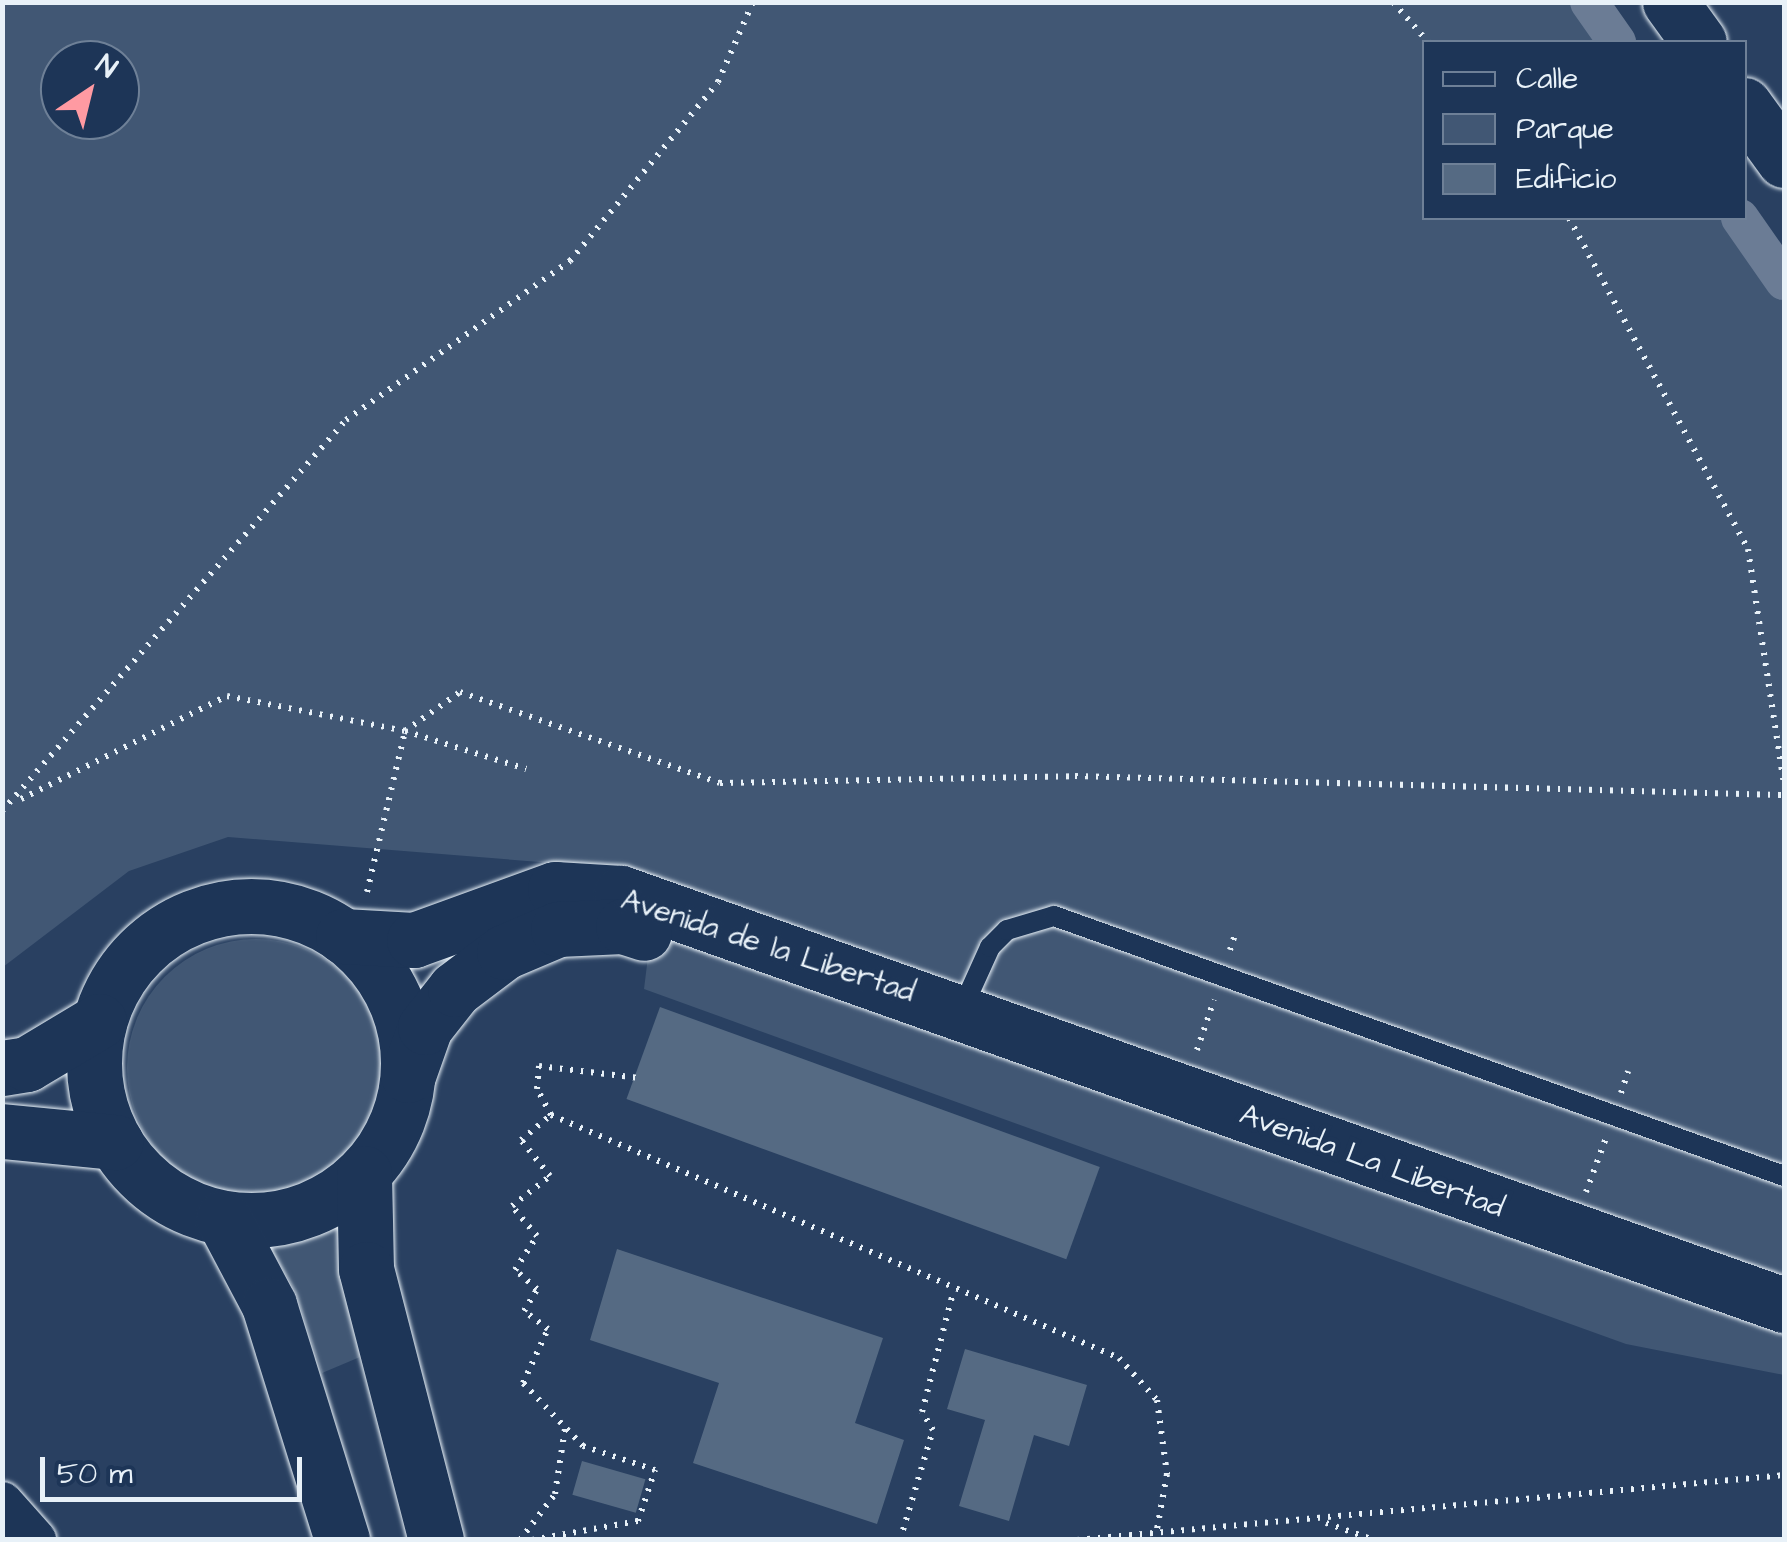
<!DOCTYPE html>
<style>
body{margin:0}
#map{position:relative;width:1787px;height:1542px;overflow:hidden;background:#294061;font-family:"Architects Daughter",sans-serif}
div>[style]{position:absolute}
.green>*{inset:0;background:#415774}
.round{border-radius:50%}
.canal>*{height:38px;margin:-19px;padding:0 19px;transform-origin:19px;border-radius:19px;background:#6b7c95}
.building>*{inset:0;background:#556a83;transform-origin:0 0}
.path>*{height:6px;margin-top:-3px;transform-origin:0;background:repeating-linear-gradient(90deg,#e8f1f8 0 2.5px,transparent 0 10.5px)}
.roads{filter:drop-shadow(0 0 2px #e8f1f8) drop-shadow(0 0 2px #e8f1f8)}
.lane>*{height:20px;margin:-10px;padding:0 10px;transform-origin:10px;border-radius:10px;background:#1d3557}
.street>*{height:42px;margin:-21px;padding:0 21px;transform-origin:21px;border-radius:21px;background:#1d3557}
.secondary>*{height:55px;margin:-27.5px;padding:0 27.5px;transform-origin:27.5px;border-radius:27.5px;background:#1d3557}
.secondary>.ring{margin:-27.5px;padding:0;box-sizing:content-box;background:none;border:55px solid #1d3557;border-radius:50%}
span{translate:-50% -50%;white-space:nowrap;text-align:center;line-height:1.15;-webkit-text-stroke:10px #1d3557;paint-order:stroke}
.street-label{font-size:30px;color:#e8f1f8}
.frame{position:absolute;inset:0;border:5px solid #e8f1f8;pointer-events:none}
.legend{position:absolute;left:1422px;top:40px;width:325px;height:180px;box-sizing:border-box;background:#1d3557;border:2px solid #6e8097;margin:0;padding:12px 18px;list-style:none;font-size:30px;color:#e8f1f8}
.legend li{display:flex;align-items:center;gap:20px;height:50px}
.legend b{width:50px;border:2px solid #6e8097}
.north{position:absolute;left:40px;top:40px;width:100px;height:100px;box-sizing:border-box;background:#1d3557;border:2px solid #6e8097;border-radius:50%;rotate:35deg;font-size:28px;font-weight:700;line-height:40px;text-align:center;color:#e8f1f8}
.north::after{content:'';display:block;margin:auto;width:35px;height:45px;background:#ff9aa2;clip-path:polygon(50% 0,100% 100%,50% 72%,0 100%)}
.scale{position:absolute;left:40px;top:1457px;width:262px;height:45px;box-sizing:border-box;border:5px solid #e8f1f8;border-top:0;padding-left:12px;font-size:30px;line-height:35px;white-space:nowrap;color:#e8f1f8;-webkit-text-stroke:8px #1d3557;paint-order:stroke}
</style>
<div id="map">
<div class="green">
<i style="clip-path:polygon(evenodd,3px 3px,1575px 3px,1603px 42px,1424px 42px,1424px 218px,1725px 218px,1784px 303px,1784px 1375px,1626px 1344px,644px 989px,657px 884px,578px 865px,228px 837px,129px 871px,3px 967px,3px 3px,60px 60px,120px 60px,120px 120px,60px 120px,60px 60px)"></i>
<i class="round" style="left:127px;top:939px;width:258px;height:258px"></i>
<i style="clip-path:polygon(334px 1220px,342px 1229px,360px 1357px,322px 1373px,295px 1290px,271px 1249px)"></i>
</div>
<div class="canal">
<i style="left:1589px;top:2px;width:49px;rotate:55deg"></i>
<i style="left:1740px;top:218px;width:77px;rotate:55.1deg"></i>
</div>
<div class="building">
<i style="left:660px;top:1007px;width:468px;height:98px;rotate:20deg"></i>
<i style="clip-path:polygon(617px 1249px,883px 1338px,855px 1423px,904px 1440px,877px 1524px,693px 1463px,719px 1383px,590px 1340px)"></i>
<i style="clip-path:polygon(965px 1349px,1087px 1385px,1069px 1446px,1034px 1435px,1009px 1521px,959px 1506px,985px 1420px,947px 1409px)"></i>
<i style="left:582px;top:1461px;width:66px;height:35px;rotate:16deg"></i>
</div>
<div class="path">
<i style="left:1393px;top:2px;width:53px;rotate:48.8deg"></i>
<i style="left:1569px;top:218px;width:376px;rotate:61.6deg"></i>
<i style="left:1748px;top:549px;width:237px;rotate:81.3deg"></i>
<i style="left:21px;top:799px;width:230px;rotate:-26.6deg"></i>
<i style="left:227px;top:696px;width:181px;rotate:11.1deg"></i>
<i style="left:405px;top:731px;width:127px;rotate:17.4deg"></i>
<i style="left:2px;top:811px;width:521px;rotate:-48.66deg"></i>
<i style="left:346px;top:420px;width:275px;rotate:-35.4deg"></i>
<i style="left:570px;top:261px;width:232px;rotate:-50.4deg"></i>
<i style="left:718px;top:82px;width:87px;rotate:-66.4deg"></i>
<i style="left:367px;top:892px;width:165px;rotate:-76.7deg"></i>
<i style="left:405px;top:731px;width:67px;rotate:-35.3deg"></i>
<i style="left:460px;top:692px;width:275px;rotate:19.3deg"></i>
<i style="left:720px;top:783px;width:355px;rotate:-1.1deg"></i>
<i style="left:1075px;top:776px;width:709px;rotate:1.54deg"></i>
<i style="left:1230px;top:950px;width:19px;rotate:-72deg"></i>
<i style="left:1197px;top:1050px;width:53px;rotate:-71.2deg"></i>
<i style="left:1621px;top:1093px;width:23px;rotate:-72deg"></i>
<i style="left:551px;top:1115px;width:618px;rotate:23.16deg"></i>
<i style="left:1119px;top:1358px;width:57px;rotate:47.9deg"></i>
<i style="left:1157px;top:1400px;width:75px;rotate:82.3deg"></i>
<i style="left:1167px;top:1474px;width:56px;rotate:100.3deg"></i>
<i style="left:1586px;top:1192px;width:58px;rotate:-69.7deg"></i>
<i style="left:1326px;top:1523px;width:51px;rotate:19.5deg"></i>
<i style="left:520px;top:1540px;width:58px;rotate:-52.7deg"></i>
<i style="left:555px;top:1494px;width:66px;rotate:-81.3deg"></i>
<i style="left:532px;top:1540px;width:108px;rotate:-10.2deg"></i>
<i style="left:638px;top:1521px;width:54px;rotate:-71.6deg"></i>
<i style="left:655px;top:1470px;width:76px;rotate:-161.6deg"></i>
<i style="left:583px;top:1446px;width:87px;rotate:-133.6deg"></i>
<i style="left:523px;top:1383px;width:60px;rotate:-65.2deg"></i>
<i style="left:548px;top:1329px;width:30px;rotate:-143deg"></i>
<i style="left:524px;top:1311px;width:26px;rotate:-59deg"></i>
<i style="left:537px;top:1289px;width:29px;rotate:-139deg"></i>
<i style="left:515px;top:1270px;width:40px;rotate:-57.1deg"></i>
<i style="left:537px;top:1236px;width:39px;rotate:-130deg"></i>
<i style="left:512px;top:1206px;width:48px;rotate:-38.3deg"></i>
<i style="left:550px;top:1176px;width:46px;rotate:-128.9deg"></i>
<i style="left:521px;top:1140px;width:39px;rotate:-40deg"></i>
<i style="left:551px;top:1115px;width:30px;rotate:-118deg"></i>
<i style="left:537px;top:1089px;width:23px;rotate:-85deg"></i>
<i style="left:539px;top:1066px;width:101px;rotate:6.8deg"></i>
<i style="left:900px;top:1540px;width:115px;rotate:-73.3deg"></i>
<i style="left:933px;top:1430px;width:21px;rotate:-121deg"></i>
<i style="left:922px;top:1412px;width:123px;rotate:-75.4deg"></i>
<i style="left:1077px;top:1540px;width:710px;rotate:-5.25deg"></i>
</div>
<div class="roads">
<div class="lane">
<i style="left:962px;top:1009px;width:68px;rotate:-65.7deg"></i>
<i style="left:990px;top:947px;width:24px;rotate:-45deg"></i>
<i style="left:1007px;top:930px;width:49px;rotate:-16.6deg"></i>
<i style="left:1054px;top:916px;width:775px;rotate:19.6deg"></i>
</div>
<div class="street">
<i style="left:2px;top:1503px;width:50px;rotate:48.3deg"></i>
</div>
<div class="secondary">
<i style="left:1670px;top:2px;width:49px;rotate:54.1deg"></i>
<i style="left:1744px;top:105px;width:68px;rotate:54deg"></i>
<i class="ring" style="left:94px;top:906px;width:259px;height:259px"></i>
<i style="left:343px;top:936px;width:71px;rotate:3.2deg"></i>
<i style="left:414px;top:940px;width:150px;rotate:-19.9deg"></i>
<i style="left:555px;top:889px;width:66px;rotate:3.5deg"></i>
<i style="left:621px;top:893px;width:1234px;rotate:19.51deg"></i>
<i style="left:2px;top:1068px;width:25px;rotate:-9deg"></i>
<i style="left:27px;top:1064px;width:84px;rotate:-30.8deg"></i>
<i style="left:408px;top:1075px;width:51px;rotate:-70.5deg"></i>
<i style="left:425px;top:1027px;width:48px;rotate:-51.7deg"></i>
<i style="left:455px;top:989px;width:61px;rotate:-37.1deg"></i>
<i style="left:504px;top:952px;width:59px;rotate:-23.1deg"></i>
<i style="left:558px;top:929px;width:65px;rotate:-2.6deg"></i>
<i style="left:623px;top:926px;width:22px;rotate:18deg"></i>
<i style="left:2px;top:1131px;width:114px;rotate:5.6deg"></i>
<i style="left:364px;top:1173px;width:96px;rotate:88.8deg"></i>
<i style="left:366px;top:1269px;width:280px;rotate:75.5deg"></i>
<i style="left:223px;top:1218px;width:98px;rotate:62.1deg"></i>
<i style="left:269px;top:1305px;width:246px;rotate:72.7deg"></i>
</div>
</div>
<div class="street-label">
<span style="left:768px;top:946px;rotate:18deg">Avenida de la Libertad</span>
<span style="left:1372px;top:1161px;rotate:20deg">Avenida La Libertad</span>
</div>
<div class="frame"></div>
<ul class="legend">
<li><b style="height:12px;background:#1d3557"></b>Calle</li>
<li><b style="height:28px;background:#415774"></b>Parque</li>
<li><b style="height:28px;background:#556a83"></b>Edificio</li>
</ul>
<div class="north">N</div>
<div class="scale">50 m</div>
</div>
